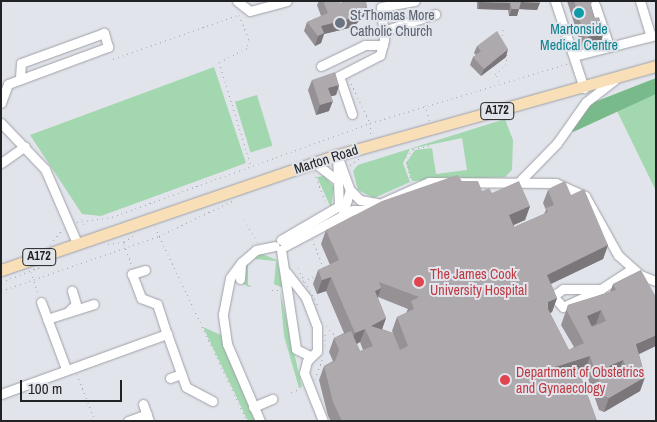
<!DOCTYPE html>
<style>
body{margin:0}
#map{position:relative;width:657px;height:422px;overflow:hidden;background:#e2e4eb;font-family:"Archivo Narrow",sans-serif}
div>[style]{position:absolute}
.green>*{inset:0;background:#a3d7b0;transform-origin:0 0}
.forest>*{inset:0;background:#79ba8b}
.path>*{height:1px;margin-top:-0.5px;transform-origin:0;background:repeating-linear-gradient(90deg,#a4a6ab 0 1px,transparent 0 5px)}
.roads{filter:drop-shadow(0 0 1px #9ea0a7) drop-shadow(0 0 1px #9ea0a7)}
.minor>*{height:9px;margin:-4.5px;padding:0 4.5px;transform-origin:4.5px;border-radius:4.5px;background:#fff}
.major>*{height:11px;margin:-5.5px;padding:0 5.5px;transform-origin:5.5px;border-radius:5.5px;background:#f8dfb7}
.wall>*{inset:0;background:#969195}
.shaded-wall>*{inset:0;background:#7a7679;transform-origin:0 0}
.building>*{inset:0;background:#aea9ad}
.dots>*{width:14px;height:14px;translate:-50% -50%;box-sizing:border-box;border:2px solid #e2e4eb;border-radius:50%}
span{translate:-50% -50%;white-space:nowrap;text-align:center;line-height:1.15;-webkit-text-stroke:4px #e2e4eb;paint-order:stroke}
.shield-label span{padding:1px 4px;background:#e2e4eb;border:1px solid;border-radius:4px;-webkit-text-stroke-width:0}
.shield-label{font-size:12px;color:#212224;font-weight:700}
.worship-label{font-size:14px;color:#5b616d}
.left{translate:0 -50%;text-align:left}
.culture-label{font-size:14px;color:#0d838f}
.street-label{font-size:14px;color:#212224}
.health-label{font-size:14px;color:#be3a42}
.frame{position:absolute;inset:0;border:2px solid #212224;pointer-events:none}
.scale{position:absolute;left:20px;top:380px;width:102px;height:22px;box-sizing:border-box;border:2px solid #212224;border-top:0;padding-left:6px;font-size:15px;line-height:18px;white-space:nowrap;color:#212224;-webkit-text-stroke:4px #e2e4eb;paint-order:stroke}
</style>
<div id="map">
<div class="green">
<i style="clip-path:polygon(214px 67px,246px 163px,101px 216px,82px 214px,30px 135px)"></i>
<i style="clip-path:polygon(656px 94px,656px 191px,616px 109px)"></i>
<i style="left:257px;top:95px;width:53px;height:23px;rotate:73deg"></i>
<i style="clip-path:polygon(505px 119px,513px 140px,512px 170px,505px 177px,412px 181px,406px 163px,415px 150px,432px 148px,436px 174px,467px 170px,462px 138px,410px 149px,403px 163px,410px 182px,374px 198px,358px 190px,353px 171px,358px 165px)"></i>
<i style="clip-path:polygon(324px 176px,334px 187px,331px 208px,317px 177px)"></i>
<i style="clip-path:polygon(260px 253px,277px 260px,283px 288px,274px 284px,276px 261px,254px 259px,248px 265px,248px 285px,252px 286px,249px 287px,243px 284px,243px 268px)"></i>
<i style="clip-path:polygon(280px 291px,302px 387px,299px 388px,284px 336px)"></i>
<i style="clip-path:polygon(203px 327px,221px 335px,256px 421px,248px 421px)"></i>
</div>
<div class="forest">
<i style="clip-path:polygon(656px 78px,656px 94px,573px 132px,570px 128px,592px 103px)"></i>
</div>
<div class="path">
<i style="left:239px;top:15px;width:27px;rotate:68deg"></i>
<i style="left:249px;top:40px;width:8px;rotate:104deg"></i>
<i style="left:247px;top:48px;width:31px;rotate:153deg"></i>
<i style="left:219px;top:62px;width:109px;rotate:72.9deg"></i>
<i style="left:502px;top:40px;width:12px;rotate:-85deg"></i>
<i style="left:113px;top:59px;width:133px;rotate:-19.4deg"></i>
<i style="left:349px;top:79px;width:49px;rotate:64.5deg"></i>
<i style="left:370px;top:123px;width:14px;rotate:86deg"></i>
<i style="left:499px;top:81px;width:8px;rotate:-120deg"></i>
<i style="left:495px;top:74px;width:14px;rotate:-39deg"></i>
<i style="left:506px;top:65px;width:13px;rotate:-86deg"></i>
<i style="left:425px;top:105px;width:16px;rotate:75deg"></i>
<i style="left:350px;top:165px;width:12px;rotate:-35deg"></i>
<i style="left:314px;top:172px;width:33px;rotate:69deg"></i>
<i style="left:411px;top:182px;width:25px;rotate:-101deg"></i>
<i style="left:406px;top:157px;width:11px;rotate:-49deg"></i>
<i style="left:413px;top:149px;width:19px;rotate:-12deg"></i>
<i style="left:81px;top:219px;width:6px;rotate:59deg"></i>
<i style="left:244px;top:220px;width:26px;rotate:58deg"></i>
<i style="left:77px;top:222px;width:35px;rotate:-8deg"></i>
<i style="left:112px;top:217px;width:275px;rotate:-20deg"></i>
<i style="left:370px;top:123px;width:206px;rotate:-16.7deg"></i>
<i style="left:155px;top:227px;width:215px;rotate:64.6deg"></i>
<i style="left:312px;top:239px;width:31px;rotate:68deg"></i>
<i style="left:50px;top:244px;width:20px;rotate:-49deg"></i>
<i style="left:108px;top:244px;width:16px;rotate:-7deg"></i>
<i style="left:124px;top:242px;width:14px;rotate:-34deg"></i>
<i style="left:124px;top:244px;width:23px;rotate:70deg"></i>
<i style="left:298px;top:268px;width:43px;rotate:62.2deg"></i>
<i style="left:31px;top:272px;width:23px;rotate:72deg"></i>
<i style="left:303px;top:281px;width:14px;rotate:-21deg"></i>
<i style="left:1px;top:282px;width:42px;rotate:-21deg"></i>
<i style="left:272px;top:290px;width:7px"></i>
<i style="left:1px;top:291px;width:167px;rotate:-19.2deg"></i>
<i style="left:159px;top:236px;width:81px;rotate:-25.6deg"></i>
<i style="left:326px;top:326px;width:16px;rotate:45deg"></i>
<i style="left:325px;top:345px;width:13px;rotate:-90deg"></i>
<i style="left:77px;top:374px;width:50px;rotate:69deg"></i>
<i style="left:315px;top:379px;width:23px;rotate:-70deg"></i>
<i style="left:291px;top:392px;width:9px;rotate:-18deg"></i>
</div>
<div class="roads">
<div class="minor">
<i style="left:237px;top:1px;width:16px;rotate:38deg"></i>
<i style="left:250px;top:11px;width:38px;rotate:-15deg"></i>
<i style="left:555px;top:1px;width:92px;rotate:71.6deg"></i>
<i style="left:640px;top:1px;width:37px;rotate:73deg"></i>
<i style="left:595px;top:5px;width:43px;rotate:71.1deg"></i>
<i style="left:381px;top:7px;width:34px;rotate:-10deg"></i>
<i style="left:383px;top:31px;width:55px;rotate:-18.1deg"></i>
<i style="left:574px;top:56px;width:85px;rotate:-14.4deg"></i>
<i style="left:321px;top:66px;width:49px;rotate:-25.5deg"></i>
<i style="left:365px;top:45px;width:18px"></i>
<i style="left:1px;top:103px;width:20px;rotate:-70deg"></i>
<i style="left:8px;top:84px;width:107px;rotate:-20.3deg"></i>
<i style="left:108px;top:47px;width:15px;rotate:-106deg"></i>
<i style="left:104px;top:33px;width:88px;rotate:160.1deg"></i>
<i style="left:21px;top:63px;width:16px;rotate:94deg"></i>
<i style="left:352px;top:114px;width:40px;rotate:-108.9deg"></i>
<i style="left:339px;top:76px;width:46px;rotate:-27.1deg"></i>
<i style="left:380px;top:55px;width:16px;rotate:-75deg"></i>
<i style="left:384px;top:40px;width:33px;rotate:-95deg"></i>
<i style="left:1px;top:123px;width:64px;rotate:46.3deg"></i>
<i style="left:45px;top:169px;width:81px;rotate:66.6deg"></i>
<i style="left:337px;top:155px;width:37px;rotate:70deg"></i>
<i style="left:350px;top:190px;width:27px;rotate:107deg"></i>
<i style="left:1px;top:163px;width:29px;rotate:-35deg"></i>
<i style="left:315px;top:163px;width:28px;rotate:38deg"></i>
<i style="left:519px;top:182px;width:54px;rotate:-45.7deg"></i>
<i style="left:557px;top:143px;width:50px;rotate:-54.7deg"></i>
<i style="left:586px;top:102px;width:36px;rotate:-38deg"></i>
<i style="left:350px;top:190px;width:14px;rotate:45deg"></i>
<i style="left:360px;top:200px;width:17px;rotate:10deg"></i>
<i style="left:281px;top:240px;width:67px;rotate:-30.4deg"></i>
<i style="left:339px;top:206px;width:51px;rotate:-92.2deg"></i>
<i style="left:285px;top:246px;width:77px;rotate:-27.9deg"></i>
<i style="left:353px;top:210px;width:13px"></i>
<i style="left:366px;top:210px;width:69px;rotate:-24deg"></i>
<i style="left:429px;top:182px;width:127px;rotate:0.5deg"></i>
<i style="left:556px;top:183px;width:32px;rotate:24deg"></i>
<i style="left:585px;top:196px;width:68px;rotate:60.8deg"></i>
<i style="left:618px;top:255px;width:30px;rotate:42deg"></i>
<i style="left:640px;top:275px;width:17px;rotate:21deg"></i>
<i style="left:281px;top:250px;width:100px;rotate:81.4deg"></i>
<i style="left:296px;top:349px;width:16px;rotate:27deg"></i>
<i style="left:145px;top:270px;width:14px;rotate:163deg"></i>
<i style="left:132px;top:274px;width:26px;rotate:69deg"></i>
<i style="left:141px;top:298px;width:17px;rotate:21deg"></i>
<i style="left:157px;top:304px;width:32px;rotate:72deg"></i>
<i style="left:286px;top:272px;width:33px;rotate:52deg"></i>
<i style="left:306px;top:298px;width:31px;rotate:69deg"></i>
<i style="left:317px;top:327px;width:24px;rotate:90deg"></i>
<i style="left:317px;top:351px;width:14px;rotate:135deg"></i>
<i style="left:307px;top:361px;width:12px;rotate:104deg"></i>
<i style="left:304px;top:373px;width:52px;rotate:68.4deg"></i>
<i style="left:240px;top:279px;width:16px;rotate:-86deg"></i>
<i style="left:601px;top:289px;width:42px;rotate:154.7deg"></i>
<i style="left:563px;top:307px;width:15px;rotate:-132deg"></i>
<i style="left:553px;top:296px;width:12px;rotate:-35deg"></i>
<i style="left:563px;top:289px;width:38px"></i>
<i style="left:601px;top:289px;width:37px;rotate:-33deg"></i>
<i style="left:41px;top:302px;width:72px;rotate:69.5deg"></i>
<i style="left:68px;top:312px;width:11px;rotate:-45deg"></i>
<i style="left:76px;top:304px;width:14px;rotate:-107deg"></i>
<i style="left:47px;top:319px;width:49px;rotate:-17.7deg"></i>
<i style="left:170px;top:378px;width:12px;rotate:-20deg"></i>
<i style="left:1px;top:394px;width:177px;rotate:-19.9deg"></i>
<i style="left:167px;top:334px;width:56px;rotate:70.3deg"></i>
<i style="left:186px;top:387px;width:30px;rotate:28deg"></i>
<i style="left:143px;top:404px;width:18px;rotate:71deg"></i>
<i style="left:253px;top:407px;width:21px;rotate:-23deg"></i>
<i style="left:128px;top:421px;width:20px;rotate:-20deg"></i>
<i style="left:260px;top:421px;width:84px;rotate:-113.2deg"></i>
<i style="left:227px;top:344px;width:30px;rotate:-98deg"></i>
<i style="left:223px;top:314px;width:37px;rotate:-79deg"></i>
<i style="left:230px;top:278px;width:19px;rotate:-54deg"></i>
<i style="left:241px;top:263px;width:20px;rotate:-41deg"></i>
<i style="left:256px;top:250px;width:19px;rotate:-12deg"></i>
</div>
<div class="major">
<i style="left:1px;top:270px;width:355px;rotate:-18.9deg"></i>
<i style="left:337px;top:155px;width:331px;rotate:-15.6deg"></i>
</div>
</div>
<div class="wall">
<i style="clip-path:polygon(319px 1px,339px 1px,340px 3px,364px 16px,353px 27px,324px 34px,321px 43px,315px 46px,304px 31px,307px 22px,321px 16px,317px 5px)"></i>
<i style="clip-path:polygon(477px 1px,540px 1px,537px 10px,519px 9px,517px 16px,509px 16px,508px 10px,477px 9px)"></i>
<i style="clip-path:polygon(567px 1px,590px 1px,601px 42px,582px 48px)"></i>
<i style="clip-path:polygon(477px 46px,506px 57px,481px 76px,470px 65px,473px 57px,476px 55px,474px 53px)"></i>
<i style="clip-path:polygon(312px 80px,339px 85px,336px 95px,331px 96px,329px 111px,316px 115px,308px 90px)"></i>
<i style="clip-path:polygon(evenodd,462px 181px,482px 191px,492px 193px,530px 206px,525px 220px,514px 225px,514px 227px,544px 214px,546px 210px,543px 203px,548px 190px,571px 195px,608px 245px,603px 259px,551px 284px,557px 298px,552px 312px,550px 313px,569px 350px,574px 347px,561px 325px,568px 305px,610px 292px,613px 284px,641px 270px,639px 354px,645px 377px,640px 391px,604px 412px,599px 410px,585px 370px,579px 372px,597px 421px,331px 421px,328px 416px,319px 380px,324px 366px,333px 361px,329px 352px,334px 338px,344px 333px,326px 291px,317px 294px,313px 284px,318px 270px,330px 265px,321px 244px,326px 230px,462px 181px,378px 297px,408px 309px,406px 313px,397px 317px,392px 331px,393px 333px,382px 329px,386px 318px,378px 298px,378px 297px,462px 181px,360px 342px,363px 350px,360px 351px,357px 344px,360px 342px,462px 181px,574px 373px,560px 379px,560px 378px,574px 373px)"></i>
</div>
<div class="shaded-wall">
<i style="left:479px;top:2px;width:31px;height:7px;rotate:2deg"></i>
<i style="clip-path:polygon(521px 2px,540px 3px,537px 10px,519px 9px,517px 16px,509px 16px,512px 9px)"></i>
<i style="clip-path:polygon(367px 6px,364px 16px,353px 27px,324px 34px,321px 43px,315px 46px,321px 26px)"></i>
<i style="clip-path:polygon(604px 32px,601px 42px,582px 48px,585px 38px)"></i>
<i style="clip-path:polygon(508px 49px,506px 57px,481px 76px,484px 69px)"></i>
<i style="clip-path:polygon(339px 85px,336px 95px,325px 98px,328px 88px)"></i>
<i style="clip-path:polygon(333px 101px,329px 111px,316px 115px,320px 105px)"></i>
<i style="clip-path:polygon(530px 206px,525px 220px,504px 229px,509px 215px)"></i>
<i style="clip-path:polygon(608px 245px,603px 259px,542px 288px,547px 275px)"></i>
<i style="clip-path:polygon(331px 277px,326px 291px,317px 294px,322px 280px)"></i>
<i style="clip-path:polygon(381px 288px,376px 302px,375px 291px)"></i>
<i style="clip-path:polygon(557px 298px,552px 312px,543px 316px,548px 302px)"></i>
<i style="clip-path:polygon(601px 310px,596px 324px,582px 330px,587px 316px)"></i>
<i style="clip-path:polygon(386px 318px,381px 332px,371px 326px)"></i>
<i style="clip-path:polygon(365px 329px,360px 342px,350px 347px,355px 333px)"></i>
<i style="clip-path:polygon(656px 335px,656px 346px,631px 358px,636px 344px)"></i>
<i style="clip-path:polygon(590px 356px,585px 370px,550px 381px,555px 367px)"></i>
<i style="clip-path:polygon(623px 360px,618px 374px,604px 380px,609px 366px)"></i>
<i style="clip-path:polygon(645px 377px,640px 391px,604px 412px,609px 398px)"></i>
</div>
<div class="building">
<i style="clip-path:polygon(323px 1px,339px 1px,340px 3px,344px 1px,366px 1px,367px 6px,356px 17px,321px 26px,324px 33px,318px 36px,307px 22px,328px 13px)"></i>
<i style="clip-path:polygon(479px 1px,540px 1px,540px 3px,521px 2px,519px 9px,512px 9px,510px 3px,479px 2px)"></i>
<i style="clip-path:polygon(574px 1px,590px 1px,594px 18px,599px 17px,604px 32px,585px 38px)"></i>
<i style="clip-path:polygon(497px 31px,508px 49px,484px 69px,473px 57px,481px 51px,477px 46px)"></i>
<i style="clip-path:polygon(335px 72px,339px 85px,328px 88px,333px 101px,320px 105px,312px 80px)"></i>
<i style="clip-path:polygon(evenodd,457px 175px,462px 181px,478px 181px,482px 191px,489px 188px,492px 193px,519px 181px,530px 206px,509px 215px,514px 227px,548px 212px,546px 208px,554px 205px,548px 190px,552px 187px,565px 181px,571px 195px,584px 189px,608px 245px,547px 275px,557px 298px,548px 302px,548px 309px,569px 350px,584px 343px,567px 311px,568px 305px,616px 290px,613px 284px,641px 270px,656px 297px,656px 335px,636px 344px,645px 377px,609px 398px,604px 396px,590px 356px,555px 367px,560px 379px,579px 371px,597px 421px,342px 421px,341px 419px,333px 402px,324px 366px,335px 361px,339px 350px,334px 338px,351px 331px,360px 351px,373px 346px,365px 329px,355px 333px,331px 277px,322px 280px,318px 270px,339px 260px,326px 230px,382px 201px,457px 175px,379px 282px,419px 297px,411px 301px,414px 309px,397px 317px,408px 346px,400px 350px,393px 333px,371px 326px,386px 318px,375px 291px,381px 288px,379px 282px,457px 175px,601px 310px,606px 321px,592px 327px,587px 316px,601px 310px,457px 175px,623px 360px,628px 371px,614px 377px,609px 366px,623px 360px)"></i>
</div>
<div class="dots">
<i style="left:579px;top:13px;background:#0f9aa8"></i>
<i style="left:340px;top:23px;background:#6b7280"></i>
<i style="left:419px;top:282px;background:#e0444e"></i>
<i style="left:505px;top:380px;background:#e0444e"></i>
</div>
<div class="shield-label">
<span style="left:497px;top:111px">A172</span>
<span style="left:39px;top:257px">A172</span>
</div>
<div class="worship-label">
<span class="left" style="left:350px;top:23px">St Thomas More<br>Catholic Church</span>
</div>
<div class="culture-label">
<span style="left:579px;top:37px">Martonside<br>Medical Centre</span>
</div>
<div class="street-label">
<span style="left:326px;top:159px;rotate:-18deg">Marton Road</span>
</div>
<div class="health-label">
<span class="left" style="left:430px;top:282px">The James Cook<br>University Hospital</span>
<span class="left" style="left:516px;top:380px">Department of Obstetrics<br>and Gynaecology</span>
</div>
<div class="frame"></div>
<div class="scale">100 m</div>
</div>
